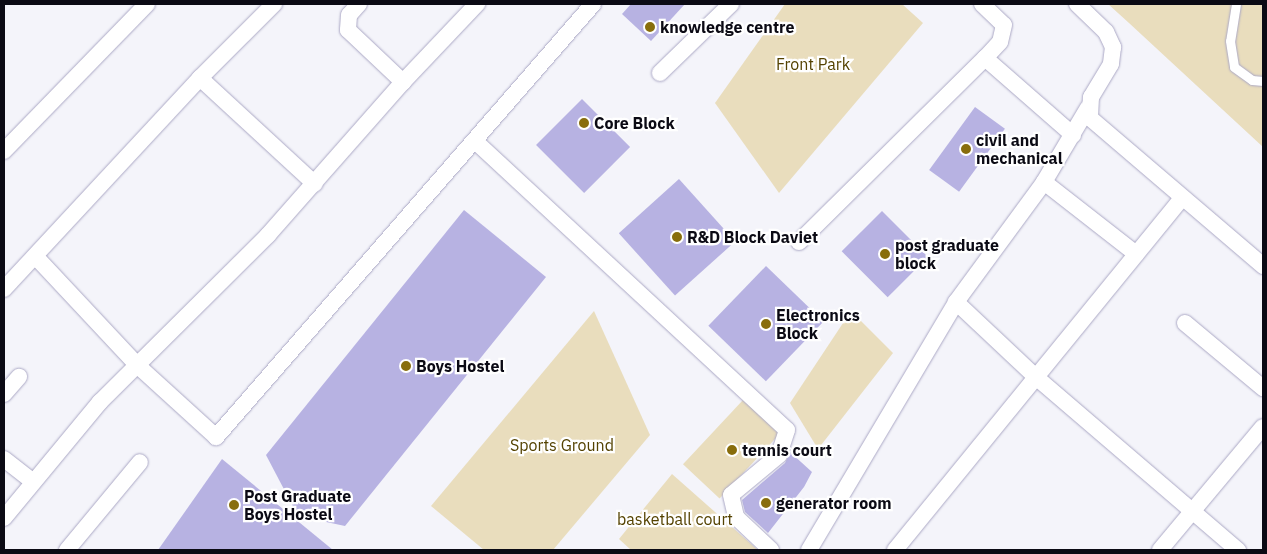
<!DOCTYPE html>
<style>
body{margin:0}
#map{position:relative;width:1267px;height:554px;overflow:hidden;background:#f4f4fa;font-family:"IBM Plex Sans",sans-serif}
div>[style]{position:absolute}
.green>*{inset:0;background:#e9ddbd;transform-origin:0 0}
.building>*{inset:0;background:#b7b2e2;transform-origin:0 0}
.roads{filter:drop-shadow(0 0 1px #aba8c5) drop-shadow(0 0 1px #aba8c5)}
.service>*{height:9px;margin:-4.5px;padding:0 4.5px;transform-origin:4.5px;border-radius:4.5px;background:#fff}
.minor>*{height:16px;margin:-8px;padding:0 8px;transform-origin:8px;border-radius:8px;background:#fff}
.dots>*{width:14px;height:14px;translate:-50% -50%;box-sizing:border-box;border:2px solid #fff;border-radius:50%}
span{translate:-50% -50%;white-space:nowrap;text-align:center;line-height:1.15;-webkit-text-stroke:4.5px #fff;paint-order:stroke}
.poi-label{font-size:16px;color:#0b0a14;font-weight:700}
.left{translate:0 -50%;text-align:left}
.park-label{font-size:16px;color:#544201}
.frame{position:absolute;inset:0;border:5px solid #0b0a14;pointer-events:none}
</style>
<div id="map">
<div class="green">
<i style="clip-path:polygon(785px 4px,902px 4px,923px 23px,779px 193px,715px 103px)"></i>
<i style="clip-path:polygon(1108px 4px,1263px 4px,1263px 147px,1129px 23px)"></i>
<i style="clip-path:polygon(594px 311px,650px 435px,553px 550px,484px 550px,431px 506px)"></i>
<i style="clip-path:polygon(851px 311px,893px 353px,818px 449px,790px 403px)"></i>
<i style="left:743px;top:400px;width:50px;height:88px;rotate:43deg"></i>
<i style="clip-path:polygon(672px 474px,758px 550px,631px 550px,619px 539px)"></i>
</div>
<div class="building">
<i style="clip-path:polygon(631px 4px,685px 4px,651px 41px,622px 14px)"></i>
<i style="left:582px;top:99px;width:68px;height:65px;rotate:45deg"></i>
<i style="left:975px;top:107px;width:37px;height:78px;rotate:36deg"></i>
<i style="left:679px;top:179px;width:84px;height:81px;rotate:48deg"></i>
<i style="clip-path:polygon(464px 210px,546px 277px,345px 526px,298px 516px,266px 455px)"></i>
<i style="left:882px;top:211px;width:65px;height:57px;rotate:45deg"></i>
<i style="left:766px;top:266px;width:80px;height:83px;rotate:44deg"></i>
<i style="clip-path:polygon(790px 452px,812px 472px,804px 487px,768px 533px,745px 512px,742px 500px,785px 463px)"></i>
<i style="clip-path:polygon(222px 459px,283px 509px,333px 550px,158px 550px)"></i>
</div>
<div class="roads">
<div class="service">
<i style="left:1236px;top:4px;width:37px;rotate:99deg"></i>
<i style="left:1230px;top:41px;width:26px;rotate:81deg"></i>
<i style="left:1234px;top:67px;width:22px;rotate:36deg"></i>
<i style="left:1252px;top:80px;width:11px;rotate:5deg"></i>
</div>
<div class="minor">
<i style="left:359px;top:4px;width:15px;rotate:132deg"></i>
<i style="left:349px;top:15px;width:15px;rotate:94deg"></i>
<i style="left:348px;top:30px;width:76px;rotate:43.4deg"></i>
<i style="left:982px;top:4px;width:30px;rotate:44deg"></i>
<i style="left:1004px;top:25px;width:17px;rotate:103deg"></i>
<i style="left:1000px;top:42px;width:22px;rotate:133deg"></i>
<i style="left:1077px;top:4px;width:40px;rotate:44deg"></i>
<i style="left:1106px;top:32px;width:17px;rotate:65deg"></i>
<i style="left:1113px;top:47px;width:17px;rotate:97deg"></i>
<i style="left:1111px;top:64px;width:39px;rotate:121deg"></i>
<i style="left:1091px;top:97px;width:21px;rotate:93deg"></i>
<i style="left:1090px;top:118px;width:228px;rotate:40.5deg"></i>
<i style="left:660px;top:73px;width:99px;rotate:-44.2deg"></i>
<i style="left:200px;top:78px;width:156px;rotate:42.7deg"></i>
<i style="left:475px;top:141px;width:425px;rotate:42.8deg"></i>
<i style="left:787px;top:430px;width:26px;rotate:108deg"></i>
<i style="left:779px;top:455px;width:62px;rotate:140.2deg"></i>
<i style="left:731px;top:495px;width:23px;rotate:77deg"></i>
<i style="left:736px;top:517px;width:48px;rotate:43.3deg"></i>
<i style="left:4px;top:151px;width:205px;rotate:-45.8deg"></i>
<i style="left:1044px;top:182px;width:117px;rotate:38deg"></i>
<i style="left:799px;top:242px;width:262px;rotate:-44.7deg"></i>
<i style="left:985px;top:58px;width:117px;rotate:41.2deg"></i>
<i style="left:36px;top:257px;width:148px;rotate:46.9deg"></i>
<i style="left:137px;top:365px;width:107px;rotate:42.3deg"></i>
<i style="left:216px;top:437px;width:574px;rotate:-48.95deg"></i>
<i style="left:4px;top:289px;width:288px;rotate:-47.1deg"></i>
<i style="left:200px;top:78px;width:105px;rotate:-45deg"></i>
<i style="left:956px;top:302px;width:111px;rotate:43.2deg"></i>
<i style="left:1037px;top:378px;width:265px;rotate:40.6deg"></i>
<i style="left:1185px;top:323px;width:102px;rotate:39.8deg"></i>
<i style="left:4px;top:394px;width:23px;rotate:-49deg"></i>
<i style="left:4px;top:459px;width:37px;rotate:38deg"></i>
<i style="left:4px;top:518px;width:151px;rotate:-50.4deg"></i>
<i style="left:100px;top:402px;width:237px;rotate:-44.8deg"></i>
<i style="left:268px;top:235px;width:204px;rotate:-48.6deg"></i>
<i style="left:403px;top:82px;width:108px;rotate:-46.5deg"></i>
<i style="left:67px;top:550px;width:114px;rotate:-50.3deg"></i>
<i style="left:809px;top:550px;width:288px;rotate:-59.3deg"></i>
<i style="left:956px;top:302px;width:149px;rotate:-53.7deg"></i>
<i style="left:1044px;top:182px;width:86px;rotate:-59.3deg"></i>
<i style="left:895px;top:550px;width:454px;rotate:-50.8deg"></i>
<i style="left:1160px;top:550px;width:160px;rotate:-50.1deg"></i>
</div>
</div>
<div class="dots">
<i style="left:650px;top:27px;background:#886d0c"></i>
<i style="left:584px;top:123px;background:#886d0c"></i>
<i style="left:966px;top:149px;background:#886d0c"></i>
<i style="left:677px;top:237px;background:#886d0c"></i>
<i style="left:885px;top:254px;background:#886d0c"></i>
<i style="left:766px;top:324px;background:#886d0c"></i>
<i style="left:406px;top:366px;background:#886d0c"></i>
<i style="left:732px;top:450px;background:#886d0c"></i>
<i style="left:766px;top:503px;background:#886d0c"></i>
<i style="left:234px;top:505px;background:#886d0c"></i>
</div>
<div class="poi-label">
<span class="left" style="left:660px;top:27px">knowledge centre</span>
<span class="left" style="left:594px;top:123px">Core Block</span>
<span class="left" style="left:976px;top:149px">civil and<br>mechanical</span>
<span class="left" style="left:687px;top:237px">R&amp;D Block Daviet</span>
<span class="left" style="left:895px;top:254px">post graduate<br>block</span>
<span class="left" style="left:776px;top:324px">Electronics<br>Block</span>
<span class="left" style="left:416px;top:366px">Boys Hostel</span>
<span class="left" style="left:742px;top:450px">tennis court</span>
<span class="left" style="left:244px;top:505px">Post Graduate<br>Boys Hostel</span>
<span class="left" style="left:776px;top:503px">generator room</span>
</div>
<div class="park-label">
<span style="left:813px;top:64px">Front Park</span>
<span style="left:562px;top:445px">Sports Ground</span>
<span style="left:675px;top:519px">basketball court</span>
</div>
<div class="frame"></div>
</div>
